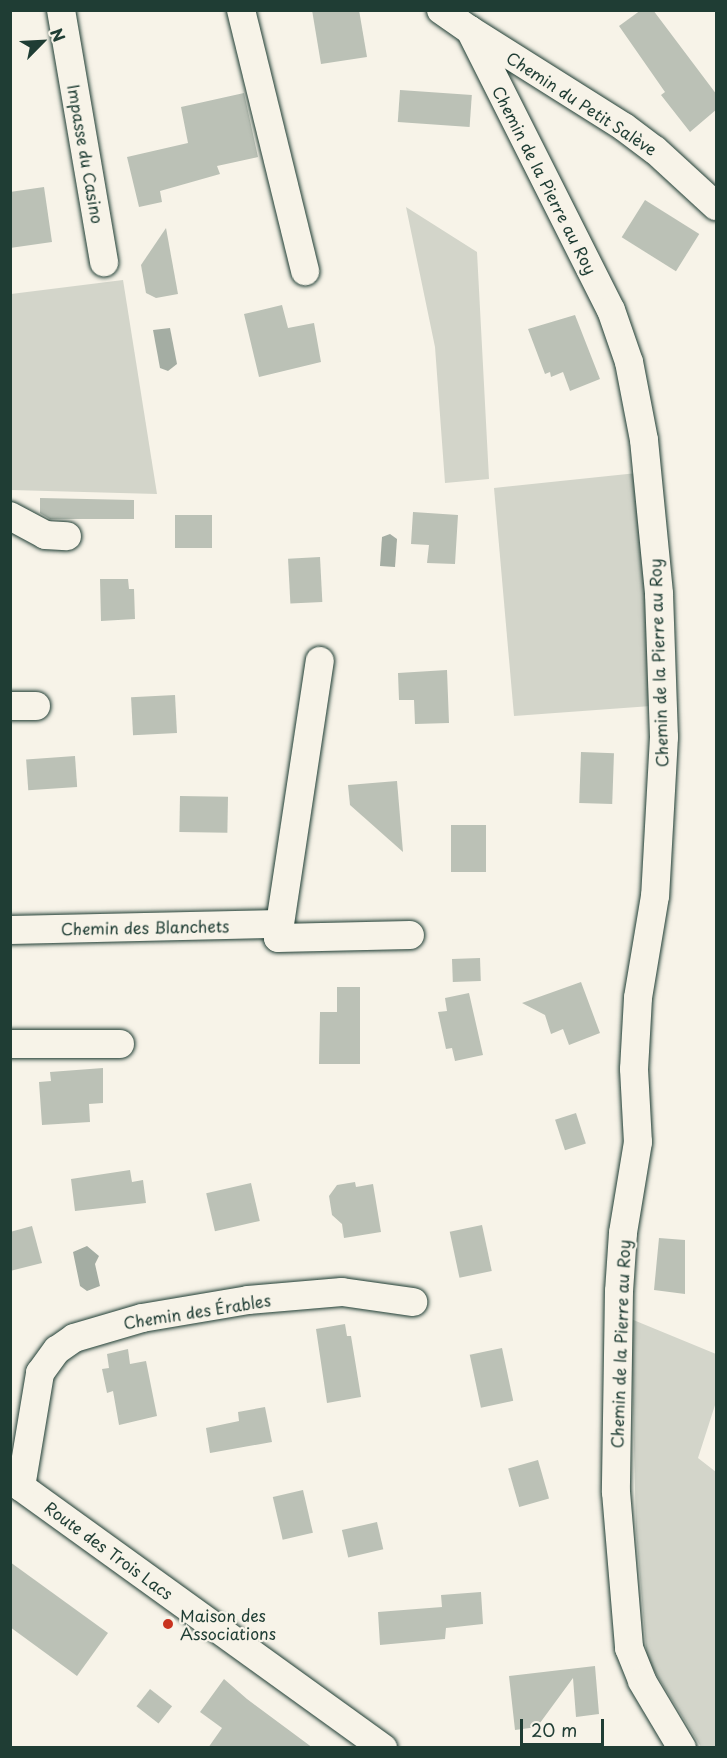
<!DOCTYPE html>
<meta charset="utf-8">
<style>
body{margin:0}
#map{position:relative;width:727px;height:1758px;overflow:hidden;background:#f7f3e8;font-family:"Playpen Sans",sans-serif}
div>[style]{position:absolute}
.green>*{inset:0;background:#d3d5ca}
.water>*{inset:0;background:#a4ada3}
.building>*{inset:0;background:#bbc1b6;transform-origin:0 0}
.roads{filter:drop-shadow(0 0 2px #1f3d34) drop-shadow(0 0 2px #1f3d34)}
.minor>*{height:28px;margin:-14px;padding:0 14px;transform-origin:14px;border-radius:14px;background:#f7f3e8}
.dots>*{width:16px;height:16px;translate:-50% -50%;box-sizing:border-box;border:3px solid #f7f3e8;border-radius:50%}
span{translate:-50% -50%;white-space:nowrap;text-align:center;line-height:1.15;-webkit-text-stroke:4.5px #f7f3e8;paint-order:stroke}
.street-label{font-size:16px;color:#1f3d34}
.poi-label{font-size:16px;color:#1f3d34}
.left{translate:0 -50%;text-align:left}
.frame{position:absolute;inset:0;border:12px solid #1f3d34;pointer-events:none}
.north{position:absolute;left:12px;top:12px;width:60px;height:60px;-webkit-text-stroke:4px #f7f3e8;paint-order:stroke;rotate:66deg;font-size:16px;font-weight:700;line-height:24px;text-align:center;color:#1f3d34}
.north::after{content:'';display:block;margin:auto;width:21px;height:27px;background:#1f3d34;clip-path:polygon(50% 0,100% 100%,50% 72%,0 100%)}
.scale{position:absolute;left:520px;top:1719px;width:84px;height:27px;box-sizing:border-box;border:3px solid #1f3d34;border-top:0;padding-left:8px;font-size:18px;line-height:21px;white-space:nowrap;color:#1f3d34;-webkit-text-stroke:4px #f7f3e8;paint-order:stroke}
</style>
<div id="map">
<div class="green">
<i style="clip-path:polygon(406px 207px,477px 252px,489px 479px,445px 483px,435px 347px)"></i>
<i style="clip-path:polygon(123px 280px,157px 494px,11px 490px,11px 294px)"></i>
<i style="clip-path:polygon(637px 473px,646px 571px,651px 706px,514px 716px,494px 488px)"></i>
<i style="clip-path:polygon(631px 1319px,716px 1354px,716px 1402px,698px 1458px,716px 1472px,716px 1747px,701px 1747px,647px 1659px,636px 1530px)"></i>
</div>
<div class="water">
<i style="clip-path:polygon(170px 328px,177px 364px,168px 371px,160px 368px,153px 330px)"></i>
<i style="clip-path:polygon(390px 534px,397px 539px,395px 567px,380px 566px,382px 537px)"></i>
<i style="clip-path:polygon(87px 1246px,99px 1256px,95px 1264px,100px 1286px,87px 1291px,80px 1286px,73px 1252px)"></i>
</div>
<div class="building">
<i style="clip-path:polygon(312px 10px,359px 10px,367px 57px,321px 64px)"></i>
<i style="clip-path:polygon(641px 10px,653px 10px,717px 95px,717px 109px,690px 132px,661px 95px,665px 92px,619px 26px)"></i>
<i style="left:400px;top:90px;width:72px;height:32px;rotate:4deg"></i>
<i style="clip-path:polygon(244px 93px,258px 157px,217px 166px,220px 174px,160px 191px,162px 202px,139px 207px,127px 157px,188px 143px,181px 107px)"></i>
<i style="clip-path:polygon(44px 187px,52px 242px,10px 248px,10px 192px)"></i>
<i style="left:645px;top:200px;width:64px;height:44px;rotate:32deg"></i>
<i style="clip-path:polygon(166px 228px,178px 294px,156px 298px,146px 293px,141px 265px)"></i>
<i style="clip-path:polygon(282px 305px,288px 328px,314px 323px,321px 362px,259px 377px,244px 314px)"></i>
<i style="clip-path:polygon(575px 315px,600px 379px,570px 391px,563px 372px,551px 377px,550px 372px,545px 374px,528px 329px)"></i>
<i style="clip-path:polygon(40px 498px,134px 500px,134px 519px,50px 519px,40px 513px)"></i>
<i style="clip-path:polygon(413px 512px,458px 515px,455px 564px,427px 563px,429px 545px,411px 544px)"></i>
<i style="left:175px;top:515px;width:37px;height:33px"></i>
<i style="left:320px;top:557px;width:45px;height:32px;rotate:87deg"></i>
<i style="clip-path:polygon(100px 579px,128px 579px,129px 589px,134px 589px,135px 619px,101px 621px)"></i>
<i style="clip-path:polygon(447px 670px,449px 723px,415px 724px,414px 700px,399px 700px,398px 673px)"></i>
<i style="left:175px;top:695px;width:38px;height:44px;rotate:87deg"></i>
<i style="left:581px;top:752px;width:33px;height:51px;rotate:2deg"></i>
<i style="left:75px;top:756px;width:31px;height:49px;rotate:86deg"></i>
<i style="clip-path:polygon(397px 781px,403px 852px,350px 805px,348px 785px)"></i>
<i style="left:180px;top:796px;width:48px;height:36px;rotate:1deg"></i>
<i style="left:451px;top:825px;width:35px;height:47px"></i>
<i style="left:480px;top:958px;width:23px;height:28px;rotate:88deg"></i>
<i style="clip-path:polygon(581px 982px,600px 1033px,569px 1045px,563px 1029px,551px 1034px,545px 1015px,522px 1003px)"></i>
<i style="clip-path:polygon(337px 987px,360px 987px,360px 1064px,319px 1064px,320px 1012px,337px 1012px)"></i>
<i style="clip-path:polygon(469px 993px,483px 1055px,455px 1061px,452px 1048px,446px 1049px,438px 1012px,447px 1011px,445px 998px)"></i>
<i style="clip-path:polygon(103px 1068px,103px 1103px,89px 1104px,90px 1122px,42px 1125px,39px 1082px,51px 1081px,50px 1072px)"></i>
<i style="left:576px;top:1113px;width:32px;height:22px;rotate:72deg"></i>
<i style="clip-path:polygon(130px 1170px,132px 1182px,143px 1180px,146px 1203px,75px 1211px,71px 1179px)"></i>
<i style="clip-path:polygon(355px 1182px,356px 1187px,373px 1184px,381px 1232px,344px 1238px,342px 1224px,332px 1215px,329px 1196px,337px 1185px)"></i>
<i style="left:251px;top:1183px;width:39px;height:46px;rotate:77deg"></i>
<i style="left:482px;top:1225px;width:47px;height:33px;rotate:78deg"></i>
<i style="clip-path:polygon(32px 1226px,42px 1263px,10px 1271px,10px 1232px)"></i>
<i style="clip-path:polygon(659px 1238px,685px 1240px,685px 1294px,654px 1290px)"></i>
<i style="clip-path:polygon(345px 1324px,347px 1336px,351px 1336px,361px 1397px,327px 1403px,316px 1329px)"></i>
<i style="left:502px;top:1348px;width:54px;height:33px;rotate:78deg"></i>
<i style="clip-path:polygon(128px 1349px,130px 1364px,146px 1361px,157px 1416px,119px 1425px,113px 1391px,107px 1393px,102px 1369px,109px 1368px,107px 1354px)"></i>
<i style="clip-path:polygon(265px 1407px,272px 1442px,210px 1453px,206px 1428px,239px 1421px,238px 1412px)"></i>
<i style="left:538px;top:1460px;width:40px;height:31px;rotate:74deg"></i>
<i style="left:303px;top:1490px;width:44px;height:31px;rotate:77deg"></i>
<i style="left:377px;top:1522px;width:28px;height:36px;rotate:77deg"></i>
<i style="clip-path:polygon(10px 1562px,108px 1633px,77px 1676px,10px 1627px)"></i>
<i style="clip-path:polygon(481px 1592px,483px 1624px,446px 1628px,445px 1639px,380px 1645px,378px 1612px,442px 1607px,441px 1595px)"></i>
<i style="clip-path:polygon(595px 1666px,599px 1714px,576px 1717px,573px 1678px,537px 1727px,515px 1730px,509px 1676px)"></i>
<i style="clip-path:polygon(224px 1679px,247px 1699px,313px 1748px,208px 1748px,222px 1728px,200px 1712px)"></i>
<i style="left:150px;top:1689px;width:28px;height:22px;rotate:38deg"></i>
</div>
<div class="roads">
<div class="minor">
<i style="left:61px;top:10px;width:256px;rotate:80.3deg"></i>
<i style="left:241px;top:10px;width:269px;rotate:76.2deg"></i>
<i style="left:441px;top:10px;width:35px;rotate:35deg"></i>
<i style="left:470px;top:30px;width:313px;rotate:63.3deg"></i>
<i style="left:611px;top:310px;width:55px;rotate:70.9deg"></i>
<i style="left:629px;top:362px;width:79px;rotate:79.1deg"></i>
<i style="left:644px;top:440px;width:155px;rotate:84.4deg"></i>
<i style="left:659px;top:594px;width:143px;rotate:88deg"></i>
<i style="left:664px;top:737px;width:159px;rotate:93.2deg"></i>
<i style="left:655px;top:896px;width:103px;rotate:99.5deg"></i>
<i style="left:638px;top:998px;width:71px;rotate:93.2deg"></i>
<i style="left:634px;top:1069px;width:73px;rotate:86.9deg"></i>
<i style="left:638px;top:1142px;width:92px;rotate:99.4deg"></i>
<i style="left:623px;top:1233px;width:58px;rotate:93.9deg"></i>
<i style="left:619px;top:1291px;width:201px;rotate:90.9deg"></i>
<i style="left:616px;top:1492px;width:157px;rotate:85.2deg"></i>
<i style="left:629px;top:1648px;width:35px;rotate:68deg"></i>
<i style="left:642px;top:1681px;width:78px;rotate:59.2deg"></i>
<i style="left:470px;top:30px;width:182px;rotate:32.2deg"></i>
<i style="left:624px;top:127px;width:39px;rotate:37deg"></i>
<i style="left:655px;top:150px;width:83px;rotate:42.6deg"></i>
<i style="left:10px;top:516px;width:40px;rotate:28deg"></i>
<i style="left:45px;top:535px;width:22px;rotate:3deg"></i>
<i style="left:10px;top:706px;width:26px"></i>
<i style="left:280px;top:924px;width:266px;rotate:-81.4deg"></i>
<i style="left:10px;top:930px;width:270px;rotate:-1.3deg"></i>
<i style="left:280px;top:924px;width:14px;rotate:98deg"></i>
<i style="left:278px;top:938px;width:132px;rotate:-1.3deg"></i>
<i style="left:10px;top:1044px;width:110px"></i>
<i style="left:10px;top:1479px;width:460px;rotate:35.8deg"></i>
<i style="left:21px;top:1487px;width:116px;rotate:-80.5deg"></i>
<i style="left:40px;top:1373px;width:29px;rotate:-54deg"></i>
<i style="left:57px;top:1350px;width:21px;rotate:-35deg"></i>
<i style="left:74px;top:1338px;width:71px;rotate:-16.4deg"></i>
<i style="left:142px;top:1318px;width:108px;rotate:-9.6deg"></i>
<i style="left:248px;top:1300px;width:94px;rotate:-4.9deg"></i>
<i style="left:342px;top:1292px;width:72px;rotate:8deg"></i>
</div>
</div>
<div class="dots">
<i style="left:168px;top:1624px;background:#c8321e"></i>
</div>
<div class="street-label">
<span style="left:582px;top:103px;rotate:33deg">Chemin du Petit Salève</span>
<span style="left:86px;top:154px;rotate:80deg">Impasse du Casino</span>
<span style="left:545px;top:180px;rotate:63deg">Chemin de la Pierre au Roy</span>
<span style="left:658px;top:663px;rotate:-92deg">Chemin de la Pierre au Roy</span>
<span style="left:145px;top:927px;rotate:-1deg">Chemin des Blanchets</span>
<span style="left:197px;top:1311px;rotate:-9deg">Chemin des Érables</span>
<span style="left:620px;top:1344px;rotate:-88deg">Chemin de la Pierre au Roy</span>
<span style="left:109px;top:1550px;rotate:36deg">Route des Trois Lacs</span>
</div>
<div class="poi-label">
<span class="left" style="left:180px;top:1624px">Maison des<br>Associations</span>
</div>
<div class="frame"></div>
<div class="north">N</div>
<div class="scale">20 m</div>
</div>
